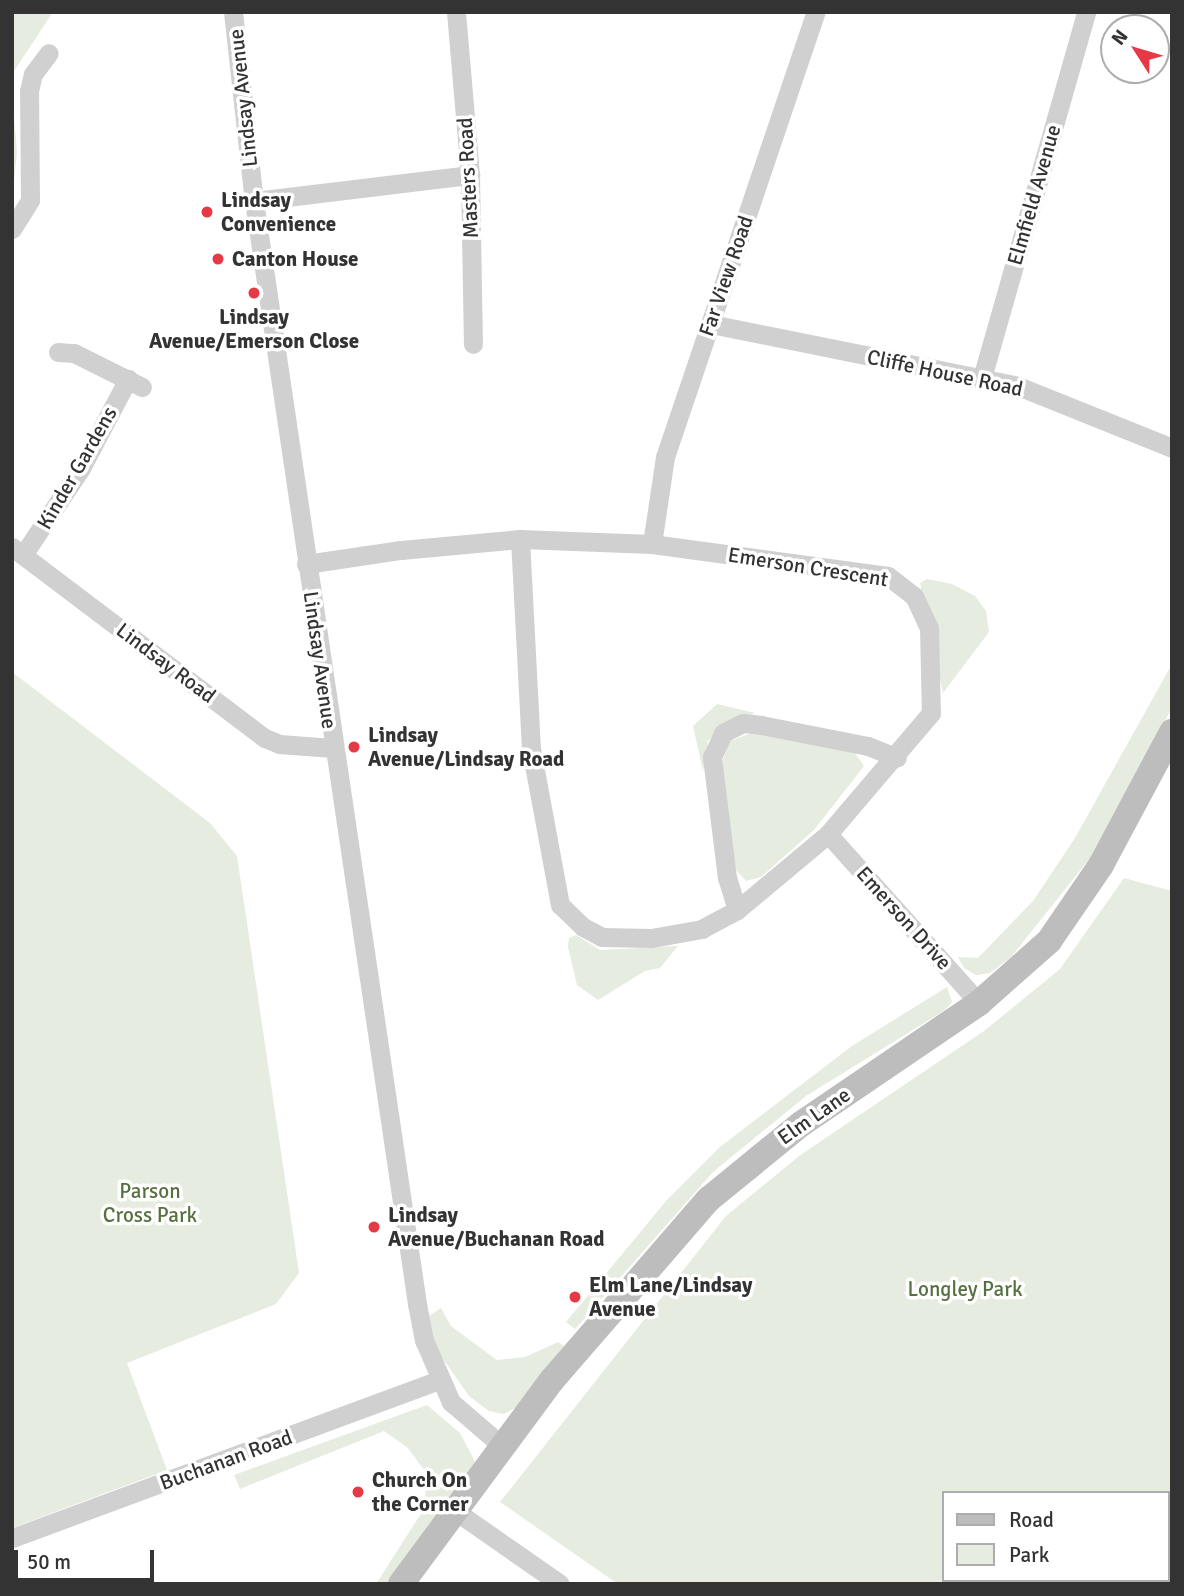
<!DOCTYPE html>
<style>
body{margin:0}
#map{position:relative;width:1184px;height:1596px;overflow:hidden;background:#fff;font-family:Signika,sans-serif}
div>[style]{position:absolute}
.green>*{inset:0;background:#e6ecdf}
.street>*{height:19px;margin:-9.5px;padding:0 9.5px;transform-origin:9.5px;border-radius:9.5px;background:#d0d0d0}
.secondary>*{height:26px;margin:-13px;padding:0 13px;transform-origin:13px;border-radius:13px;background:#bdbdbd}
.dots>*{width:19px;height:19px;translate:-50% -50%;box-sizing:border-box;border:4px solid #fff;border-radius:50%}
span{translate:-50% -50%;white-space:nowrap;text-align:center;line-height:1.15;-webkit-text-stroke:7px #fff;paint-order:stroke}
.street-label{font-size:21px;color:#333}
.poi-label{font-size:21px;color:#333;font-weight:700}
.left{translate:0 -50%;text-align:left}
.park-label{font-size:21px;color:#56703f}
.frame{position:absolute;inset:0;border:14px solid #333;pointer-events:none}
.legend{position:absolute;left:942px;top:1491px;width:228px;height:91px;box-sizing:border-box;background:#fff;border:2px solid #adadad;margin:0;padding:9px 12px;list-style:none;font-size:21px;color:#333}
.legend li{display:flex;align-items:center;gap:14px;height:35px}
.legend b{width:35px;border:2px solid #adadad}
.north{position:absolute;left:1100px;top:14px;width:70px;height:70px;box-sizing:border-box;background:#fff;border:2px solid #adadad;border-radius:50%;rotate:307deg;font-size:19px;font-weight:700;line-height:28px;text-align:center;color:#333}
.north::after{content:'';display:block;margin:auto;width:24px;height:32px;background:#e63946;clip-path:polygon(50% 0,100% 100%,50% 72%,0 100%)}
.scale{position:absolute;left:14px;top:1550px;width:140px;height:32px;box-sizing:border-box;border:4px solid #333;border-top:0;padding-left:9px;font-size:21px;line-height:24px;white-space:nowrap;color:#333;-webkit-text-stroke:5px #fff;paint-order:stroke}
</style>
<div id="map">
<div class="green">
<i style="clip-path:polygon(12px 12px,53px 12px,12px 74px)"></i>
<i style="clip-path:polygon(12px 92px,17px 152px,12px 200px)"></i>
<i style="clip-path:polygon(927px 579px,952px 584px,975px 596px,986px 611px,989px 632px,943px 693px,920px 583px)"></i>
<i style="clip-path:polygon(1172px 664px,1172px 708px,1090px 858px,1011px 957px,990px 973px,976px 975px,964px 968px,958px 957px,978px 958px,1033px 901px,1075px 838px)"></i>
<i style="clip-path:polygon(12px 672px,210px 823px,237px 856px,299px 1273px,276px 1304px,127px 1363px,167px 1470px,12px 1528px)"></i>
<i style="clip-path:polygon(717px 704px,755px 713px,720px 727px,708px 741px,703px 771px,693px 726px)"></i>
<i style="clip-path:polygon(754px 732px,853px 750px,864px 766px,814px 830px,761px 877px,746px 881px,734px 868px,722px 762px,730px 741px)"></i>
<i style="clip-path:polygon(evenodd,1124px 878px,1172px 891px,1172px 1584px,618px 1584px,500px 1502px,726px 1216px,799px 1156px,984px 1031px,1060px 969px,1124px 878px,944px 1493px,1168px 1493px,1168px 1580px,944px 1580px,944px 1493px)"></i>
<i style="clip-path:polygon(576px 935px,600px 950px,678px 946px,660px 968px,645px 971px,598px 1000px,577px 985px,568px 947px,569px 938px)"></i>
<i style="clip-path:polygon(947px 987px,952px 1002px,945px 1010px,806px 1096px,713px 1172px,575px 1329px,566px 1322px,666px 1201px,720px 1147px,852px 1046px)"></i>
<i style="clip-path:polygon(441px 1308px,451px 1326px,497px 1360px,525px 1357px,558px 1342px,564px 1346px,519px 1406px,504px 1414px,489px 1411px,469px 1396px,427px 1336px,423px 1320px)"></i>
<i style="clip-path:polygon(427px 1405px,460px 1433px,481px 1473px,400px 1584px,376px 1584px,424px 1509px,427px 1474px,408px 1448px,384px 1431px,240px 1489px,234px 1475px)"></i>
</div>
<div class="street">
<i style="left:233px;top:12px;width:190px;rotate:83.7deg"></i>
<i style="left:254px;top:201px;width:1115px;rotate:81.59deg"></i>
<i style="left:417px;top:1304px;width:37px;rotate:79deg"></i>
<i style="left:424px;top:1340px;width:68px;rotate:66.5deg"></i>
<i style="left:451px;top:1402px;width:66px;rotate:40.7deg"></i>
<i style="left:456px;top:12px;width:164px;rotate:85.1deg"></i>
<i style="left:470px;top:175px;width:169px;rotate:89deg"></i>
<i style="left:254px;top:201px;width:218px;rotate:-6.9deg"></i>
<i style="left:12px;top:229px;width:34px;rotate:-58deg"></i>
<i style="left:30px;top:200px;width:109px;rotate:-90.5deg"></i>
<i style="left:29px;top:91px;width:17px;rotate:-77deg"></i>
<i style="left:33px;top:74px;width:26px;rotate:-53deg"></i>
<i style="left:711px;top:324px;width:313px;rotate:11.4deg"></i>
<i style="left:1018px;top:386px;width:166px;rotate:21.9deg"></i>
<i style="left:58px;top:352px;width:16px;rotate:4deg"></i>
<i style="left:74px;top:353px;width:76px;rotate:26.6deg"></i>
<i style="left:982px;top:378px;width:380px;rotate:-74.1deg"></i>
<i style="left:652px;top:544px;width:88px;rotate:-81.5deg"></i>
<i style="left:665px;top:457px;width:470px;rotate:-71.3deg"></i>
<i style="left:12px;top:547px;width:317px;rotate:37.1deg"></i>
<i style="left:265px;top:738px;width:15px;rotate:23deg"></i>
<i style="left:279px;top:744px;width:54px;rotate:4.2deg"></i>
<i style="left:23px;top:555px;width:105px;rotate:-56.3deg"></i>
<i style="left:81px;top:468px;width:101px;rotate:-62.2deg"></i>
<i style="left:306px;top:564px;width:96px;rotate:-8.4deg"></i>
<i style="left:401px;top:550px;width:120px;rotate:-5.3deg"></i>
<i style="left:520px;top:539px;width:132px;rotate:2.2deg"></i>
<i style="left:652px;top:544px;width:238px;rotate:7.7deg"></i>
<i style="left:888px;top:576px;width:33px;rotate:38deg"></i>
<i style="left:914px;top:596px;width:35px;rotate:65deg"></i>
<i style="left:929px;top:628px;width:85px;rotate:88.7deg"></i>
<i style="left:931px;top:713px;width:159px;rotate:130.4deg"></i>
<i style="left:828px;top:834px;width:119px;rotate:140.1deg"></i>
<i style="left:737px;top:910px;width:40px;rotate:152deg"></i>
<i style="left:702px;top:929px;width:52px;rotate:170deg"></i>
<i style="left:651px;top:938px;width:49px;rotate:-178.8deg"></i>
<i style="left:602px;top:937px;width:21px;rotate:-152deg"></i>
<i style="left:583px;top:927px;width:32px;rotate:-136deg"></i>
<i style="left:560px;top:905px;width:159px;rotate:-100.5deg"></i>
<i style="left:531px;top:749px;width:210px;rotate:-93deg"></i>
<i style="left:828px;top:834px;width:227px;rotate:48.2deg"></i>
<i style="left:737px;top:910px;width:34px;rotate:-107deg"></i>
<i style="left:727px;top:878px;width:122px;rotate:-97.1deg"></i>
<i style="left:712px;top:757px;width:26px;rotate:-65deg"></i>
<i style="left:723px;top:733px;width:22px;rotate:-27deg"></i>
<i style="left:743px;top:723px;width:18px;rotate:6deg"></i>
<i style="left:761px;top:725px;width:109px;rotate:11.1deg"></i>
<i style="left:868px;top:746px;width:31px;rotate:22deg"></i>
<i style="left:454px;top:1510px;width:129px;rotate:34.9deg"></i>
<i style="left:12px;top:1538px;width:455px;rotate:-20.3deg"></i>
</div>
<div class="secondary">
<i style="left:401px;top:1584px;width:254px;rotate:-53.5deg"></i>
<i style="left:552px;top:1380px;width:240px;rotate:-49.1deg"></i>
<i style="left:709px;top:1199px;width:119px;rotate:-39.2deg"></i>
<i style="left:801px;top:1124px;width:215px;rotate:-34.2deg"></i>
<i style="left:979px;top:1003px;width:94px;rotate:-41.5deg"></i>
<i style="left:1049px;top:941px;width:92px;rotate:-55.6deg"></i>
<i style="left:1101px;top:865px;width:151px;rotate:-61.9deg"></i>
</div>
<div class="dots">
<i style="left:207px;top:212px;background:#e63946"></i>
<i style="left:218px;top:259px;background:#e63946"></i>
<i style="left:254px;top:293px;background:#e63946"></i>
<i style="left:354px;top:747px;background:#e63946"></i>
<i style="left:374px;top:1227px;background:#e63946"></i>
<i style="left:575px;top:1297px;background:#e63946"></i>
<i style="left:358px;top:1492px;background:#e63946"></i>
</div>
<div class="street-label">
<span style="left:243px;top:98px;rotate:-96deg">Lindsay Avenue</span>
<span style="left:468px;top:178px;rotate:-93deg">Masters Road</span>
<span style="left:1034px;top:195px;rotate:-74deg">Elmfield Avenue</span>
<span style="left:726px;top:276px;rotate:-71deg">Far View Road</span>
<span style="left:945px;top:373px;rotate:12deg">Cliffe House Road</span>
<span style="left:77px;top:468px;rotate:-60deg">Kinder Gardens</span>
<span style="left:808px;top:567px;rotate:9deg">Emerson Crescent</span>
<span style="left:320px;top:660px;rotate:82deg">Lindsay Avenue</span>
<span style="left:166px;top:663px;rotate:37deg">Lindsay Road</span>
<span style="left:904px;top:918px;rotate:48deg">Emerson Drive</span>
<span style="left:814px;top:1116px;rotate:-35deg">Elm Lane</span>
<span style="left:226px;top:1460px;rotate:-20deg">Buchanan Road</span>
</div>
<div class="poi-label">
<span class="left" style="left:221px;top:212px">Lindsay<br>Convenience</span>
<span class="left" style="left:232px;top:259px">Canton House</span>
<span style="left:254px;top:329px">Lindsay<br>Avenue/Emerson Close</span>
<span class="left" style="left:368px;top:747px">Lindsay<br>Avenue/Lindsay Road</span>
<span class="left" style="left:388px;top:1227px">Lindsay<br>Avenue/Buchanan Road</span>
<span class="left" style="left:589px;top:1297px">Elm Lane/Lindsay<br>Avenue</span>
<span class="left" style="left:372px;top:1492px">Church On<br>the Corner</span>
</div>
<div class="park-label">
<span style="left:150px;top:1203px">Parson<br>Cross Park</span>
<span style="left:965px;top:1289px">Longley Park</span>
</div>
<div class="frame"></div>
<ul class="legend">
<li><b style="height:9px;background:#bdbdbd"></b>Road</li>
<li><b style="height:19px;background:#e6ecdf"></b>Park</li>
</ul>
<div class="north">N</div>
<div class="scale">50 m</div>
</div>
